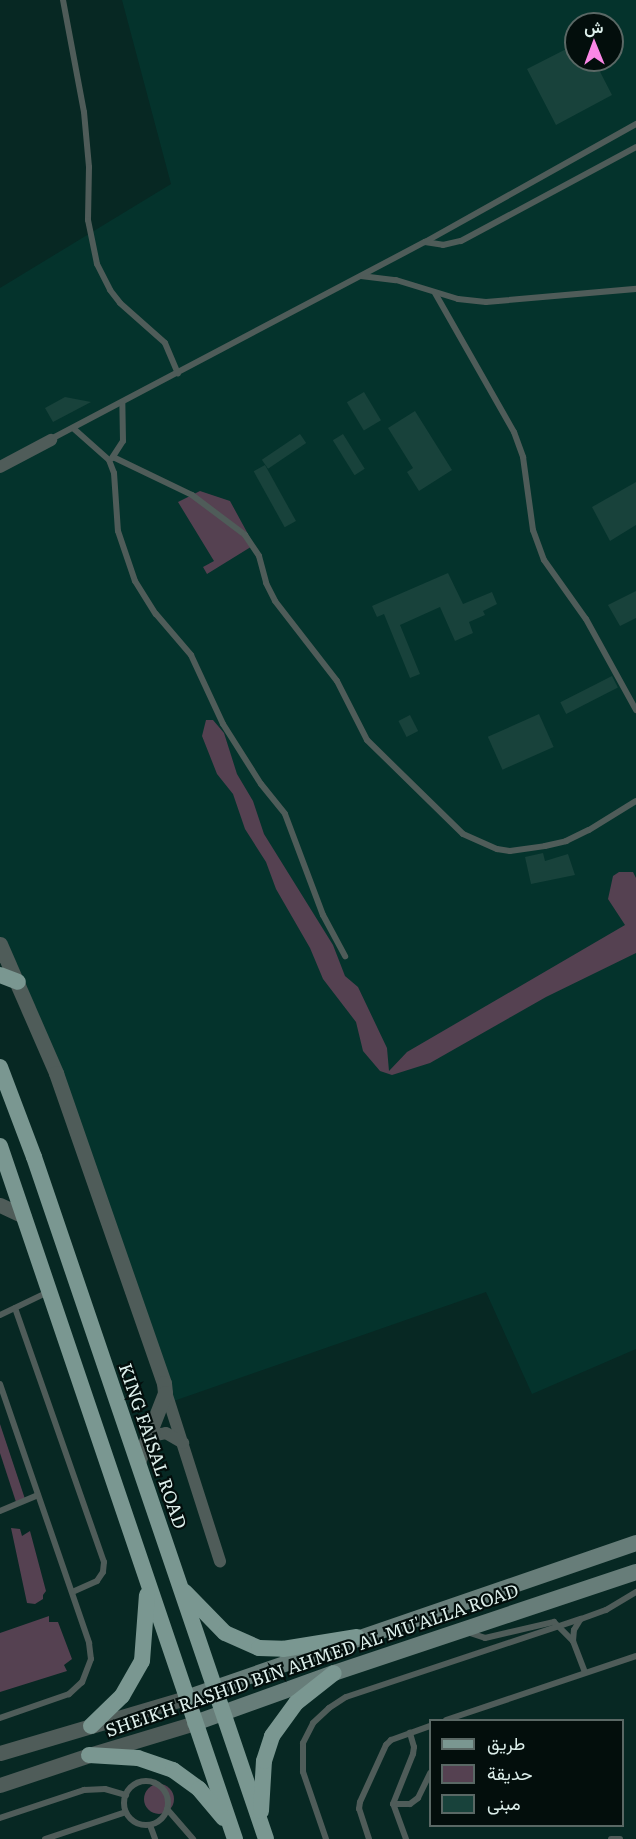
<!DOCTYPE html>
<meta charset="utf-8">
<style>
body{margin:0}
#map{position:relative;width:636px;height:1839px;overflow:hidden;background:#072823;font-family:Literata,Vazirmatn,serif}
div>[style]{position:absolute}
.built>*{inset:0;background:#04332c}
.green>*{inset:0;background:#554151}
.round{border-radius:50%}
.building>*{inset:0;background:#18423b;transform-origin:0 0}
.service>*{height:6px;margin:-3px;padding:0 3px;transform-origin:3px;border-radius:3px;background:#4f5c59}
.service>.ring{margin:-3px;padding:0;box-sizing:content-box;background:none;border:6px solid #4f5c59;border-radius:50%}
.minor>*{height:12px;margin:-6px;padding:0 6px;transform-origin:6px;border-radius:6px;background:#4f5c59}
.tertiary>*{height:15px;margin:-7.5px;padding:0 7.5px;transform-origin:7.5px;border-radius:7.5px;background:#4f5c59}
.secondary>*{height:16px;margin:-8px;padding:0 8px;transform-origin:8px;border-radius:8px;background:#677d79}
.primary>*{height:16px;margin:-8px;padding:0 8px;transform-origin:8px;border-radius:8px;background:#7a9791}
span{translate:-50% -50%;white-space:nowrap;text-align:center;line-height:1.15;-webkit-text-stroke:4.5px #030e0c;paint-order:stroke}
.street-label{font-size:18px;color:#ddefeb}
.legend{position:absolute;left:429px;top:1719px;width:195px;height:108px;box-sizing:border-box;background:#030e0c;border:2px solid #5a6865;margin:0;padding:8px 10px;list-style:none;font-size:18px;color:#ddefeb}
.legend li{display:flex;align-items:center;gap:12px;height:30px}
.legend b{width:30px;border:2px solid #5a6865}
.north{position:absolute;left:564px;top:12px;width:60px;height:60px;box-sizing:border-box;background:#030e0c;border:2px solid #5a6865;border-radius:50%;rotate:359deg;font-size:16px;font-weight:700;line-height:24px;text-align:center;color:#ddefeb}
.north::after{content:'';display:block;margin:auto;width:21px;height:27px;background:#fb87e6;clip-path:polygon(50% 0,100% 100%,50% 72%,0 100%)}
</style>
<div id="map">
<div class="built">
<i style="clip-path:polygon(evenodd,122px 0,636px 0,636px 1349px,532px 1394px,486px 1292px,168px 1403px,0 938px,0 288px,171px 184px,122px 0,576px 24px,612px 24px,612px 60px,576px 60px,576px 24px)"></i>
</div>
<div class="green">
<i style="clip-path:polygon(200px 491px,230px 501px,254px 545px,207px 574px,203px 567px,214px 561px,178px 502px)"></i>
<i style="clip-path:polygon(206px 720px,213px 720px,224px 733px,237px 774px,253px 801px,264px 834px,333px 945px,345px 976px,358px 987px,387px 1048px,389px 1071px,407px 1052px,625px 925px,608px 899px,613px 876px,619px 872px,633px 872px,636px 878px,636px 953px,546px 997px,430px 1063px,392px 1075px,380px 1071px,363px 1051px,356px 1022px,323px 979px,310px 948px,276px 889px,266px 862px,245px 829px,233px 794px,217px 774px,202px 736px)"></i>
<i style="clip-path:polygon(0 1424px,25px 1499px,16px 1502px,0 1453px)"></i>
<i style="clip-path:polygon(11px 1528px,20px 1529px,22px 1536px,30px 1531px,46px 1591px,43px 1595px,43px 1599px,35px 1604px,27px 1603px)"></i>
<i style="clip-path:polygon(49px 1616px,49px 1622px,58px 1622px,72px 1659px,64px 1665px,67px 1671px,0 1692px,0 1633px)"></i>
<i class="round" style="left:144px;top:1784px;width:30px;height:30px"></i>
</div>
<div class="building">
<i style="clip-path:polygon(576px 44px,576px 60px,594px 60px,612px 95px,556px 125px,527px 69px)"></i>
<i style="left:364px;top:392px;width:33px;height:20px;rotate:59deg"></i>
<i style="clip-path:polygon(65px 397px,91px 402px,53px 422px,45px 408px)"></i>
<i style="clip-path:polygon(415px 411px,452px 470px,419px 491px,407px 472px,413px 468px,388px 428px)"></i>
<i style="left:300px;top:434px;width:11px;height:46px;rotate:56deg"></i>
<i style="left:343px;top:434px;width:41px;height:12px;rotate:58deg"></i>
<i style="left:265px;top:465px;width:64px;height:13px;rotate:61deg"></i>
<i style="clip-path:polygon(636px 482px,636px 525px,610px 541px,592px 507px)"></i>
<i style="clip-path:polygon(448px 573px,463px 604px,492px 592px,497px 604px,483px 611px,485px 615px,469px 622px,473px 633px,455px 641px,440px 607px,400px 625px,420px 674px,410px 678px,384px 614px,377px 617px,372px 606px)"></i>
<i style="clip-path:polygon(636px 591px,636px 618px,620px 626px,608px 605px)"></i>
<i style="left:612px;top:676px;width:13px;height:58px;rotate:63deg"></i>
<i style="left:539px;top:714px;width:36px;height:56px;rotate:66deg"></i>
<i style="left:410px;top:715px;width:18px;height:13px;rotate:63deg"></i>
<i style="clip-path:polygon(543px 853px,545px 861px,568px 854px,575px 875px,531px 884px,525px 857px)"></i>
</div>
<div class="service">
<i style="left:63px;top:0;width:114px;rotate:79.4deg"></i>
<i style="left:84px;top:112px;width:55px;rotate:84.8deg"></i>
<i style="left:89px;top:167px;width:53px;rotate:91.1deg"></i>
<i style="left:88px;top:220px;width:45px;rotate:78.4deg"></i>
<i style="left:97px;top:264px;width:29px;rotate:63deg"></i>
<i style="left:110px;top:290px;width:16px;rotate:52deg"></i>
<i style="left:120px;top:303px;width:60px;rotate:41.6deg"></i>
<i style="left:165px;top:343px;width:33px;rotate:67deg"></i>
<i style="left:425px;top:242px;width:18px;rotate:9deg"></i>
<i style="left:443px;top:245px;width:18px;rotate:-13deg"></i>
<i style="left:461px;top:241px;width:199px;rotate:-28.2deg"></i>
<i style="left:361px;top:276px;width:35px;rotate:7deg"></i>
<i style="left:396px;top:280px;width:65px;rotate:17deg"></i>
<i style="left:458px;top:299px;width:28px;rotate:6deg"></i>
<i style="left:486px;top:302px;width:151px;rotate:-5deg"></i>
<i style="left:435px;top:293px;width:160px;rotate:60.4deg"></i>
<i style="left:514px;top:432px;width:27px;rotate:70deg"></i>
<i style="left:523px;top:457px;width:74px;rotate:82.2deg"></i>
<i style="left:533px;top:530px;width:32px;rotate:70deg"></i>
<i style="left:544px;top:560px;width:72px;rotate:54.6deg"></i>
<i style="left:586px;top:619px;width:104px;rotate:61.2deg"></i>
<i style="left:73px;top:428px;width:48px;rotate:41.6deg"></i>
<i style="left:109px;top:460px;width:14px;rotate:69deg"></i>
<i style="left:114px;top:473px;width:58px;rotate:86.1deg"></i>
<i style="left:118px;top:531px;width:53px;rotate:71.2deg"></i>
<i style="left:135px;top:581px;width:39px;rotate:58deg"></i>
<i style="left:156px;top:614px;width:54px;rotate:49.5deg"></i>
<i style="left:191px;top:655px;width:76px;rotate:65.1deg"></i>
<i style="left:223px;top:724px;width:71px;rotate:57.7deg"></i>
<i style="left:261px;top:784px;width:38px;rotate:51deg"></i>
<i style="left:285px;top:814px;width:108px;rotate:69.4deg"></i>
<i style="left:323px;top:915px;width:47px;rotate:61.8deg"></i>
<i style="left:51px;top:439px;width:423px;rotate:-27.8deg"></i>
<i style="left:425px;top:242px;width:242px;rotate:-29.2deg"></i>
<i style="left:113px;top:457px;width:88px;rotate:25.7deg"></i>
<i style="left:192px;top:495px;width:66px;rotate:37deg"></i>
<i style="left:245px;top:535px;width:25px;rotate:56deg"></i>
<i style="left:259px;top:556px;width:28px;rotate:75deg"></i>
<i style="left:266px;top:583px;width:20px;rotate:63deg"></i>
<i style="left:275px;top:601px;width:101px;rotate:52.2deg"></i>
<i style="left:337px;top:681px;width:66px;rotate:63deg"></i>
<i style="left:367px;top:740px;width:134px;rotate:44.4deg"></i>
<i style="left:463px;top:834px;width:37px;rotate:24deg"></i>
<i style="left:497px;top:849px;width:13px;rotate:9deg"></i>
<i style="left:510px;top:851px;width:35px;rotate:-8deg"></i>
<i style="left:545px;top:846px;width:22px;rotate:-13deg"></i>
<i style="left:566px;top:841px;width:25px;rotate:-26deg"></i>
<i style="left:589px;top:830px;width:55px;rotate:-31.7deg"></i>
<i style="left:112px;top:458px;width:20px;rotate:-57deg"></i>
<i style="left:123px;top:441px;width:39px;rotate:-91deg"></i>
<i style="left:15px;top:1308px;width:269px;rotate:70.7deg"></i>
<i style="left:104px;top:1562px;width:10px;rotate:96deg"></i>
<i style="left:103px;top:1572px;width:11px;rotate:124deg"></i>
<i style="left:97px;top:1581px;width:27px;rotate:156deg"></i>
<i style="left:0;top:1315px;width:53px;rotate:-25.6deg"></i>
<i style="left:0;top:1384px;width:274px;rotate:71deg"></i>
<i style="left:89px;top:1643px;width:16px;rotate:83deg"></i>
<i style="left:91px;top:1659px;width:25px;rotate:111deg"></i>
<i style="left:82px;top:1682px;width:18px;rotate:137deg"></i>
<i style="left:69px;top:1694px;width:73px;rotate:160.8deg"></i>
<i style="left:0;top:1511px;width:41px;rotate:-22.8deg"></i>
<i style="left:467px;top:1632px;width:19px;rotate:18deg"></i>
<i style="left:485px;top:1638px;width:71px;rotate:-13.1deg"></i>
<i style="left:554px;top:1622px;width:27px;rotate:45deg"></i>
<i style="left:573px;top:1641px;width:33px;rotate:69deg"></i>
<i style="left:573px;top:1641px;width:11px;rotate:-85deg"></i>
<i style="left:574px;top:1630px;width:12px;rotate:-59deg"></i>
<i style="left:446px;top:1720px;width:200px;rotate:-18.6deg"></i>
<i class="ring" style="left:124px;top:1781px;width:38px;height:38px"></i>
<i style="left:393px;top:1804px;width:17px"></i>
<i style="left:410px;top:1804px;width:10px;rotate:-37deg"></i>
<i style="left:418px;top:1798px;width:28px;rotate:-64deg"></i>
<i style="left:167px;top:1809px;width:40px;rotate:49deg"></i>
<i style="left:0;top:1818px;width:89px;rotate:-18.4deg"></i>
<i style="left:84px;top:1790px;width:21px;rotate:-3deg"></i>
<i style="left:105px;top:1789px;width:22px;rotate:16deg"></i>
<i style="left:150px;top:1825px;width:15px;rotate:70deg"></i>
<i style="left:45px;top:1839px;width:85px;rotate:-18.4deg"></i>
<i style="left:326px;top:1839px;width:71px;rotate:-108.9deg"></i>
<i style="left:303px;top:1772px;width:29px;rotate:-90deg"></i>
<i style="left:303px;top:1743px;width:22px;rotate:-63deg"></i>
<i style="left:313px;top:1723px;width:22px;rotate:-43deg"></i>
<i style="left:329px;top:1708px;width:20px;rotate:-33deg"></i>
<i style="left:346px;top:1697px;width:248px;rotate:-18.4deg"></i>
<i style="left:581px;top:1619px;width:27px;rotate:-20deg"></i>
<i style="left:606px;top:1610px;width:35px;rotate:-31deg"></i>
<i style="left:369px;top:1839px;width:32px;rotate:-108deg"></i>
<i style="left:359px;top:1809px;width:7px;rotate:-82deg"></i>
<i style="left:360px;top:1802px;width:63px;rotate:-65.5deg"></i>
<i style="left:386px;top:1745px;width:7px;rotate:-45deg"></i>
<i style="left:391px;top:1740px;width:41px;rotate:-19.7deg"></i>
<i style="left:406px;top:1839px;width:37px;rotate:-110deg"></i>
<i style="left:393px;top:1804px;width:54px;rotate:-68.2deg"></i>
<i style="left:413px;top:1754px;width:7px;rotate:-82deg"></i>
<i style="left:414px;top:1747px;width:15px;rotate:-106deg"></i>
<i style="left:611px;top:1839px;width:9px"></i>
</div>
<div class="minor">
<i style="left:0;top:467px;width:58px;rotate:-27.9deg"></i>
<i style="left:165px;top:1389px;width:181px;rotate:72.3deg"></i>
<i style="left:146px;top:1437px;width:20px;rotate:-11deg"></i>
<i style="left:166px;top:1433px;width:20px;rotate:30deg"></i>
</div>
<div class="tertiary">
<i style="left:0;top:944px;width:141px;rotate:66.5deg"></i>
<i style="left:56px;top:1073px;width:328px;rotate:70.8deg"></i>
<i style="left:164px;top:1383px;width:10px;rotate:84deg"></i>
<i style="left:165px;top:1393px;width:74px;rotate:111.4deg"></i>
<i style="left:0;top:1205px;width:26px;rotate:25deg"></i>
<i style="left:0;top:1753px;width:194px;rotate:-16.5deg"></i>
<i style="left:0;top:1785px;width:94px;rotate:-18.6deg"></i>
<i style="left:89px;top:1755px;width:111px;rotate:-16.8deg"></i>
</div>
<div class="secondary">
<i style="left:186px;top:1698px;width:476px;rotate:-19deg"></i>
<i style="left:195px;top:1723px;width:148px;rotate:-19.8deg"></i>
<i style="left:334px;top:1673px;width:318px;rotate:-18.5deg"></i>
</div>
<div class="primary">
<i style="left:0;top:975px;width:19px;rotate:21deg"></i>
<i style="left:0;top:1067px;width:96px;rotate:69.3deg"></i>
<i style="left:34px;top:1157px;width:720px;rotate:71.21deg"></i>
<i style="left:0;top:1146px;width:732px;rotate:71.27deg"></i>
<i style="left:185px;top:1592px;width:57px;rotate:45.7deg"></i>
<i style="left:225px;top:1633px;width:37px;rotate:24deg"></i>
<i style="left:259px;top:1648px;width:24px;rotate:2deg"></i>
<i style="left:283px;top:1649px;width:75px;rotate:-9.2deg"></i>
<i style="left:91px;top:1726px;width:43px;rotate:-44.1deg"></i>
<i style="left:122px;top:1696px;width:40px;rotate:-60.3deg"></i>
<i style="left:142px;top:1661px;width:66px;rotate:-85.7deg"></i>
<i style="left:89px;top:1755px;width:49px;rotate:3.5deg"></i>
<i style="left:138px;top:1758px;width:37px;rotate:19deg"></i>
<i style="left:173px;top:1770px;width:32px;rotate:36deg"></i>
<i style="left:199px;top:1789px;width:38px;rotate:50deg"></i>
<i style="left:261px;top:1811px;width:50px;rotate:-86.6deg"></i>
<i style="left:264px;top:1761px;width:26px;rotate:-72deg"></i>
<i style="left:272px;top:1736px;width:41px;rotate:-54deg"></i>
<i style="left:296px;top:1703px;width:48px;rotate:-38.3deg"></i>
</div>
<div class="street-label">
<span style="left:153px;top:1446px;rotate:71deg">KING FAISAL ROAD</span>
<span style="left:312px;top:1660px;rotate:-19deg">SHEIKH RASHID BIN AHMED AL MU'ALLA ROAD</span>
</div>
<ul class="legend">
<li><b style="height:8px;background:#7a9791"></b>طريق</li>
<li><b style="height:16px;background:#554151"></b>حديقة</li>
<li><b style="height:16px;background:#18423b"></b>مبنى</li>
</ul>
<div class="north">ش</div>
</div>
